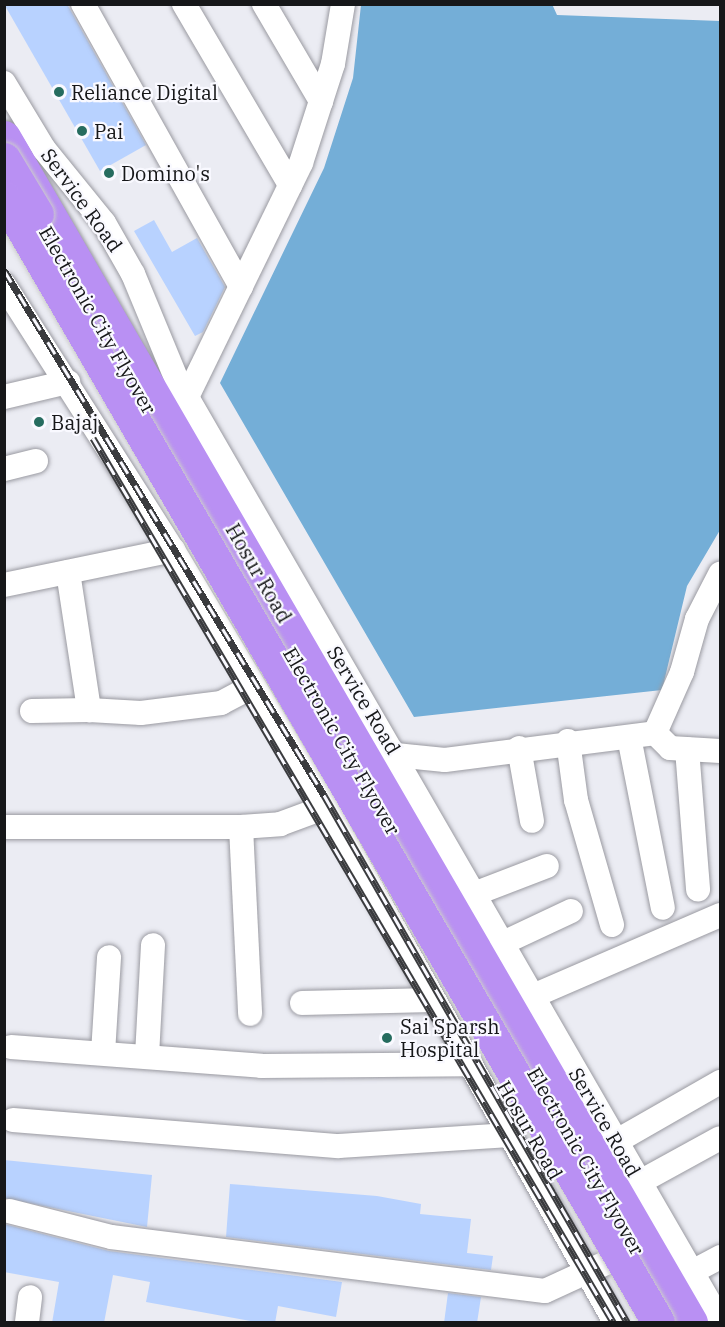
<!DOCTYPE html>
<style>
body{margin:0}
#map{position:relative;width:725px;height:1327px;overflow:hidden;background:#ebecf3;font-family:"IBM Plex Serif",serif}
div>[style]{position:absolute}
.water>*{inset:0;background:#74aed7}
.building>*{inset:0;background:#b8d2ff}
.roads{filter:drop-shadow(0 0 2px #9a9aa1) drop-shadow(0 0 2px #9a9aa1)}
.minor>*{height:24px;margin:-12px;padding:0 12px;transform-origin:12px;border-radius:12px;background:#fff}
.highway>*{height:33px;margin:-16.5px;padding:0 16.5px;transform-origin:16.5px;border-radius:16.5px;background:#b990f3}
.rail>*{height:7px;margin-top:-3.5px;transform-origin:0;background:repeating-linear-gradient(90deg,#f9f9ff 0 14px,#3a3b3e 0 28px);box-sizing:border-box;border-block:2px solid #3a3b3e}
.bridges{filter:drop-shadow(0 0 2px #ccc) drop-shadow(0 0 2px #ccc)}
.highway-bridge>*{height:33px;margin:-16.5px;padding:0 16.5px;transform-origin:16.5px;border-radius:16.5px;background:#b990f3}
.dots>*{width:16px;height:16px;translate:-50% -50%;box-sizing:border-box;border:3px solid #f9f9ff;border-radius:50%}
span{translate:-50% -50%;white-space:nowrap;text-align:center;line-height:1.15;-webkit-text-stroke:4.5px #f9f9ff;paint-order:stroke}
.poi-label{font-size:20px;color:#161719}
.left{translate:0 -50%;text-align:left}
.street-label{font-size:20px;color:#161719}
.frame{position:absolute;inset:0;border:6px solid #161719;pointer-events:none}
</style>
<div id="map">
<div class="water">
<i style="clip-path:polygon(552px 4px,557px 15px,720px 21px,720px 530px,687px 586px,662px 690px,414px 717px,220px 383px,324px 168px,353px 78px,361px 5px)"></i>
</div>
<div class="building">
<i style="clip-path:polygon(4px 4px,67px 4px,146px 145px,100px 171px)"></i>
<i style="clip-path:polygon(154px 220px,172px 252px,197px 238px,225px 287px,203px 332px,195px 336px,134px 231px)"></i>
<i style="clip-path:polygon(4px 1160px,152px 1175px,147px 1227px,4px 1198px)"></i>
<i style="clip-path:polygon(230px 1184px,377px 1196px,421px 1204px,420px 1214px,471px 1219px,467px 1253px,493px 1256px,491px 1270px,226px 1237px)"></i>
<i style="clip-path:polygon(4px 1224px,109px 1251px,342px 1282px,336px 1317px,278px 1306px,275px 1323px,261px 1323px,146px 1302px,150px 1282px,113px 1275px,104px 1323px,52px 1323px,59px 1282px,4px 1272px)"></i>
<i style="clip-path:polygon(448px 1293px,481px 1297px,477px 1323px,444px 1323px)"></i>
</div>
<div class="roads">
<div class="minor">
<i style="left:83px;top:4px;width:324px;rotate:60.8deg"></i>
<i style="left:184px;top:4px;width:210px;rotate:59.6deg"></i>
<i style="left:264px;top:4px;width:113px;rotate:59.6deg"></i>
<i style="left:4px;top:83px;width:77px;rotate:58.8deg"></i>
<i style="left:44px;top:149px;width:95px;rotate:51deg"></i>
<i style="left:104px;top:223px;width:59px;rotate:60.4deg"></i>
<i style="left:133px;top:274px;width:115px;rotate:67.5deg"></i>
<i style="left:177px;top:380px;width:1086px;rotate:60.01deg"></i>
<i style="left:4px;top:285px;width:314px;rotate:57.5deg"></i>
<i style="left:173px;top:550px;width:299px;rotate:59.2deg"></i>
<i style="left:326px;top:807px;width:591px;rotate:60.7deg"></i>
<i style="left:4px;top:397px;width:66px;rotate:-13.2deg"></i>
<i style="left:187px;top:397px;width:260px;rotate:-64deg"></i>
<i style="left:301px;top:163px;width:104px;rotate:-72.1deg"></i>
<i style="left:333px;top:64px;width:61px;rotate:-80.5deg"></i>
<i style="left:4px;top:469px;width:33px;rotate:-14deg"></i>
<i style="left:68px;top:572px;width:140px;rotate:81.3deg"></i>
<i style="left:89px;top:710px;width:52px;rotate:3.3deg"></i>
<i style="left:141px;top:713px;width:81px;rotate:-7.1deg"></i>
<i style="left:221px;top:703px;width:34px;rotate:-28deg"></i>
<i style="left:4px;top:585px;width:173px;rotate:-11.7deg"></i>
<i style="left:32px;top:711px;width:57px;rotate:-1deg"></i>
<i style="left:655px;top:733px;width:21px;rotate:45deg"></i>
<i style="left:670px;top:748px;width:50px;rotate:3.4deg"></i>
<i style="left:629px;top:737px;width:174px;rotate:78.8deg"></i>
<i style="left:568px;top:741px;width:60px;rotate:82.3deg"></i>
<i style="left:576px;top:800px;width:130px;rotate:73.9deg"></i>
<i style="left:519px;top:748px;width:74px;rotate:79.9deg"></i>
<i style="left:687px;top:749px;width:141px;rotate:85.5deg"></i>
<i style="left:396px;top:755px;width:49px;rotate:5.8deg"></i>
<i style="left:445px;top:760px;width:212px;rotate:-7.3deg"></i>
<i style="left:655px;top:733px;width:67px;rotate:-66.1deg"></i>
<i style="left:682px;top:672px;width:55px;rotate:-74.2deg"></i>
<i style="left:697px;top:619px;width:51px;rotate:-62.9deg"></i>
<i style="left:4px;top:827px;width:237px"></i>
<i style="left:241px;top:827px;width:39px;rotate:-4deg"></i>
<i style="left:280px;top:824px;width:49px;rotate:-20.3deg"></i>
<i style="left:241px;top:827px;width:187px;rotate:87.2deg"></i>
<i style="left:474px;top:894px;width:78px;rotate:-21deg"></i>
<i style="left:503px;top:943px;width:75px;rotate:-25.2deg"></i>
<i style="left:533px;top:996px;width:204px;rotate:-23.4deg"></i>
<i style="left:302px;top:1003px;width:131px;rotate:-1.3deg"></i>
<i style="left:11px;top:1047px;width:251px;rotate:4.3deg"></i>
<i style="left:261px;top:1066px;width:210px;rotate:-0.5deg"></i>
<i style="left:103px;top:1053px;width:96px;rotate:-86.4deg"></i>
<i style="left:147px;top:1056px;width:111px;rotate:-86.9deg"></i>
<i style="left:13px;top:1120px;width:327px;rotate:4.6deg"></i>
<i style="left:339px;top:1146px;width:171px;rotate:-3.7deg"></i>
<i style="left:617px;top:1141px;width:119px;rotate:-29.8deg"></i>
<i style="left:640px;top:1182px;width:91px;rotate:-28.8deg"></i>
<i style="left:9px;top:1211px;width:105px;rotate:14.3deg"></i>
<i style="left:111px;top:1237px;width:437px;rotate:7.1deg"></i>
<i style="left:545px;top:1291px;width:67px;rotate:-24.7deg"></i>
<i style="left:692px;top:1272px;width:32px;rotate:-28deg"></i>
<i style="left:27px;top:1322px;width:25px;rotate:-83deg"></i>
</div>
<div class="highway">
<i style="left:4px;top:137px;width:1370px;rotate:59.9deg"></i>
</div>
</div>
<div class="rail">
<i style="left:4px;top:270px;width:615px;rotate:58.64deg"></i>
<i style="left:324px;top:795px;width:608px;rotate:60.1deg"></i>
<i style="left:93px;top:438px;width:1026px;rotate:59.53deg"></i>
</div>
<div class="bridges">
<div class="highway-bridge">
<i style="left:4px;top:159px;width:64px;rotate:59deg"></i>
<i style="left:4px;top:197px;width:1301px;rotate:59.83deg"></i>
</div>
</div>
<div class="dots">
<i style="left:59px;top:92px;background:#266c5f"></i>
<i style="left:82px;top:131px;background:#266c5f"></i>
<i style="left:109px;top:173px;background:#266c5f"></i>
<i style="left:39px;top:422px;background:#266c5f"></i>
<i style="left:387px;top:1038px;background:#266c5f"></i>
</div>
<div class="poi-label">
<span class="left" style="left:71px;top:92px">Reliance Digital</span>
<span class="left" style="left:94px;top:131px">Pai</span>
<span class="left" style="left:121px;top:173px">Domino's</span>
<span class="left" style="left:51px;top:422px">Bajaj</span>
<span class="left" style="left:400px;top:1038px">Sai Sparsh<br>Hospital</span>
</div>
<div class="street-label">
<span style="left:82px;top:200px;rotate:54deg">Service Road</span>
<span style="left:98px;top:320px;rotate:60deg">Electronic City Flyover</span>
<span style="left:259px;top:573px;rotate:60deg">Hosur Road</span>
<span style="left:364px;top:700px;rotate:59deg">Service Road</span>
<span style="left:342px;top:741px;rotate:60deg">Electronic City Flyover</span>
<span style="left:605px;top:1122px;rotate:60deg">Service Road</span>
<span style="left:530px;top:1130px;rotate:60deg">Hosur Road</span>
<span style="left:586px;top:1161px;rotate:60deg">Electronic City Flyover</span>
</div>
<div class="frame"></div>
</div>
